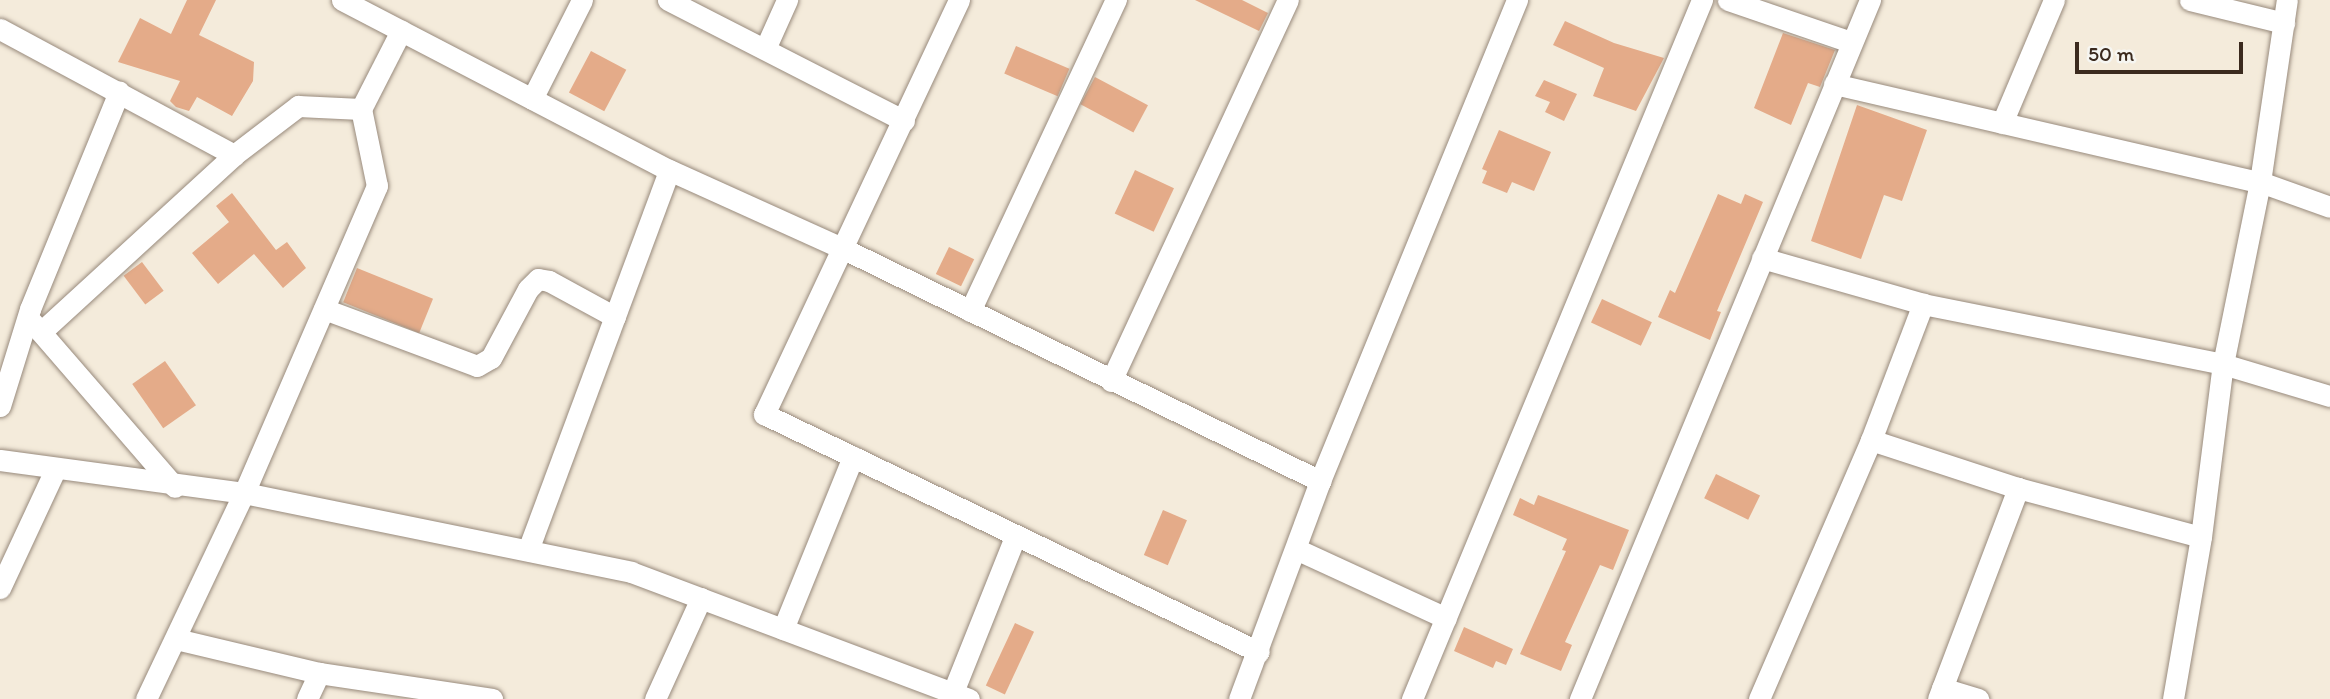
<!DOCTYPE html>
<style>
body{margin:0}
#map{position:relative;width:2330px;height:699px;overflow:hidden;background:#f4ebdb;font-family:Itim,sans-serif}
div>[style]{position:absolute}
.building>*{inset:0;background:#e4ab89;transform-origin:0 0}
.roads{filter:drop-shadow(0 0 2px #988a7c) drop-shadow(0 0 2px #988a7c)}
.minor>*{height:21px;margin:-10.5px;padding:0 10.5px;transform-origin:10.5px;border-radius:10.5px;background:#fff}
span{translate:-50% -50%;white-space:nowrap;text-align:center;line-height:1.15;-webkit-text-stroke:5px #f6f6f2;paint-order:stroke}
.scale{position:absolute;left:2075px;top:42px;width:168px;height:32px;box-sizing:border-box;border:4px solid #3b2a1e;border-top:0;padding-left:9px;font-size:21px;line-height:24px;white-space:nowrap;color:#3b2a1e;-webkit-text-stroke:5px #f6f6f2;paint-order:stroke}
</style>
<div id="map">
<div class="building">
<i style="clip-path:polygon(187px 0,216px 0,199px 35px,254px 62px,253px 81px,232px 116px,197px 97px,189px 111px,176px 107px,170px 101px,180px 81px,118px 62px,140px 18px,171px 34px)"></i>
<i style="clip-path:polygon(1195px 0,1242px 0,1268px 13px,1259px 31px)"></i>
<i style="clip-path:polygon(1565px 21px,1614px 43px,1664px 58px,1636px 111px,1593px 96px,1604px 68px,1553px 45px)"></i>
<i style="clip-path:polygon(1783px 33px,1835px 50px,1820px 87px,1808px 83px,1791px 125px,1754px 108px)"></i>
<i style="left:1016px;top:46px;width:58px;height:30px;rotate:23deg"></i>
<i style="left:591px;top:51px;width:40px;height:47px;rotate:28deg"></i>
<i style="left:1095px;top:77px;width:60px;height:31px;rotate:28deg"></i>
<i style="clip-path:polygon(1544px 80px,1577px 94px,1564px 121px,1545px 112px,1550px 102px,1535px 96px)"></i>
<i style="clip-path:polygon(1857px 105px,1927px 130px,1902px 201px,1884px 195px,1861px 259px,1811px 241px)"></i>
<i style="clip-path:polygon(1499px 130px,1551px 152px,1534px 191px,1512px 182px,1507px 193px,1482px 183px,1487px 171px,1482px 169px)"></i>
<i style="left:1135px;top:170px;width:43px;height:48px;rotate:25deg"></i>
<i style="clip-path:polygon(232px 193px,276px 250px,287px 242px,306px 268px,283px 288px,254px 254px,218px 284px,192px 253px,229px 222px,216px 206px)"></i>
<i style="clip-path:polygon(1718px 194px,1741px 204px,1745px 194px,1763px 202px,1717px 311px,1721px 312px,1710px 340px,1658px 317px,1670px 290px,1675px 293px)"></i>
<i style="left:949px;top:247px;width:28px;height:30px;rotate:26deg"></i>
<i style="left:142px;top:262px;width:36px;height:23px;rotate:53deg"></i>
<i style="left:357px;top:268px;width:82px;height:37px;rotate:22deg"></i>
<i style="left:1602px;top:299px;width:55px;height:26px;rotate:25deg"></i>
<i style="left:165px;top:361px;width:54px;height:40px;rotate:55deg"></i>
<i style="left:1716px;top:474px;width:49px;height:27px;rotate:26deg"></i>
<i style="clip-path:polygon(1538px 495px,1629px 530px,1613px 570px,1600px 565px,1565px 642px,1572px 645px,1561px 671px,1520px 654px,1566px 551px,1562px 550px,1567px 539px,1513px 515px,1520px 498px,1534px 505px)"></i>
<i style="left:1163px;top:510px;width:26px;height:49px;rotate:23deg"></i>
<i style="left:1015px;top:623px;width:21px;height:69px;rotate:25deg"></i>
<i style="clip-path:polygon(1464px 627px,1513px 649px,1506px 665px,1496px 661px,1493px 668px,1454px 651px)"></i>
</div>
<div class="roads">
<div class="minor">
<i style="left:342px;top:0;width:369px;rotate:27.5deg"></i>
<i style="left:669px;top:170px;width:192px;rotate:24.3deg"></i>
<i style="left:844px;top:249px;width:530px;rotate:25.98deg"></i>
<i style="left:668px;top:0;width:265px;rotate:27.1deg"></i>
<i style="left:959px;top:0;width:458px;rotate:115.2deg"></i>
<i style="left:764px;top:414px;width:549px;rotate:25.68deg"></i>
<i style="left:1728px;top:0;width:130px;rotate:18.9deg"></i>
<i style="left:2190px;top:0;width:97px;rotate:13.7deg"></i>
<i style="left:0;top:29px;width:266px;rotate:28.3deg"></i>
<i style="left:765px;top:49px;width:54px;rotate:-65.8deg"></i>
<i style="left:1834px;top:84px;width:437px;rotate:13deg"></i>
<i style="left:2260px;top:182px;width:74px;rotate:19.7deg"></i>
<i style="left:532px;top:99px;width:111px;rotate:-63.2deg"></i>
<i style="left:2002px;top:123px;width:134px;rotate:-67.1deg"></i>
<i style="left:1762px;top:258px;width:167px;rotate:15.9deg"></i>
<i style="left:1923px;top:304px;width:306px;rotate:11.3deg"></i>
<i style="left:2223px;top:364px;width:112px;rotate:16.7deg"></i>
<i style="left:324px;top:309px;width:163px;rotate:20.4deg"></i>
<i style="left:477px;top:366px;width:16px;rotate:-30deg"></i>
<i style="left:491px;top:358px;width:78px;rotate:-61.8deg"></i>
<i style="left:528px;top:289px;width:14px;rotate:-45deg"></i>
<i style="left:538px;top:279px;width:11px;rotate:10deg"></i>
<i style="left:549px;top:281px;width:75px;rotate:28.6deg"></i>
<i style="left:970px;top:311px;width:344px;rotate:-64.9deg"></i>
<i style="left:32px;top:322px;width:218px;rotate:49.1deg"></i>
<i style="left:41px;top:332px;width:262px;rotate:-42.5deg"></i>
<i style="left:234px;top:155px;width:81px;rotate:-37.4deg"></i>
<i style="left:298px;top:106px;width:63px;rotate:2.7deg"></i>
<i style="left:1111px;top:381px;width:420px;rotate:-65.1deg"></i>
<i style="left:0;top:406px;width:102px;rotate:-72.8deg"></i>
<i style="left:30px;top:309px;width:235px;rotate:-67.7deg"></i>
<i style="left:1871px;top:440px;width:155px;rotate:18.1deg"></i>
<i style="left:2018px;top:488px;width:189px;rotate:15deg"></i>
<i style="left:0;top:460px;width:246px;rotate:7.7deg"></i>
<i style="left:244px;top:493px;width:395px;rotate:11.5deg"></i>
<i style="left:631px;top:572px;width:361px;rotate:20.6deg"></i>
<i style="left:1296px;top:549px;width:165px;rotate:24.7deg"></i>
<i style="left:528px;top:550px;width:405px;rotate:-69.6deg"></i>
<i style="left:0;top:588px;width:130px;rotate:-65deg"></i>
<i style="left:783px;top:629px;width:186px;rotate:-67.9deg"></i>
<i style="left:176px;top:639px;width:147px;rotate:13.4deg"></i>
<i style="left:319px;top:673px;width:175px;rotate:8.5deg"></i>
<i style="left:1942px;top:688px;width:38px;rotate:17deg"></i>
<i style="left:953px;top:692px;width:167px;rotate:-68.2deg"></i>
<i style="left:146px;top:699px;width:228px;rotate:-64.6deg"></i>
<i style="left:244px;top:493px;width:335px;rotate:-66.6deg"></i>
<i style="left:377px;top:186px;width:79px;rotate:-101.7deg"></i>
<i style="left:361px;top:109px;width:88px;rotate:-62.9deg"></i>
<i style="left:307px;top:699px;width:29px;rotate:-65deg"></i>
<i style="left:655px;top:699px;width:111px;rotate:-65.5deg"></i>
<i style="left:1239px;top:699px;width:233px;rotate:-69.6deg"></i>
<i style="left:1320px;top:481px;width:520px;rotate:-67.73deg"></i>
<i style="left:1412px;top:699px;width:757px;rotate:-67.47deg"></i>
<i style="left:1580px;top:699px;width:757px;rotate:-67.47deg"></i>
<i style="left:1759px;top:699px;width:282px;rotate:-66.6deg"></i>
<i style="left:1871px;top:440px;width:146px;rotate:-69.1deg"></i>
<i style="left:1938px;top:699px;width:226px;rotate:-69.2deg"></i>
<i style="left:2173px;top:699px;width:164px;rotate:-80.2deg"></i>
<i style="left:2201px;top:537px;width:174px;rotate:-82.8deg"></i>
<i style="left:2223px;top:364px;width:186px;rotate:-78.5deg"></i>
<i style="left:2260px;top:182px;width:184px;rotate:-81.6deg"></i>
</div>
</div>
<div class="scale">50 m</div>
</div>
